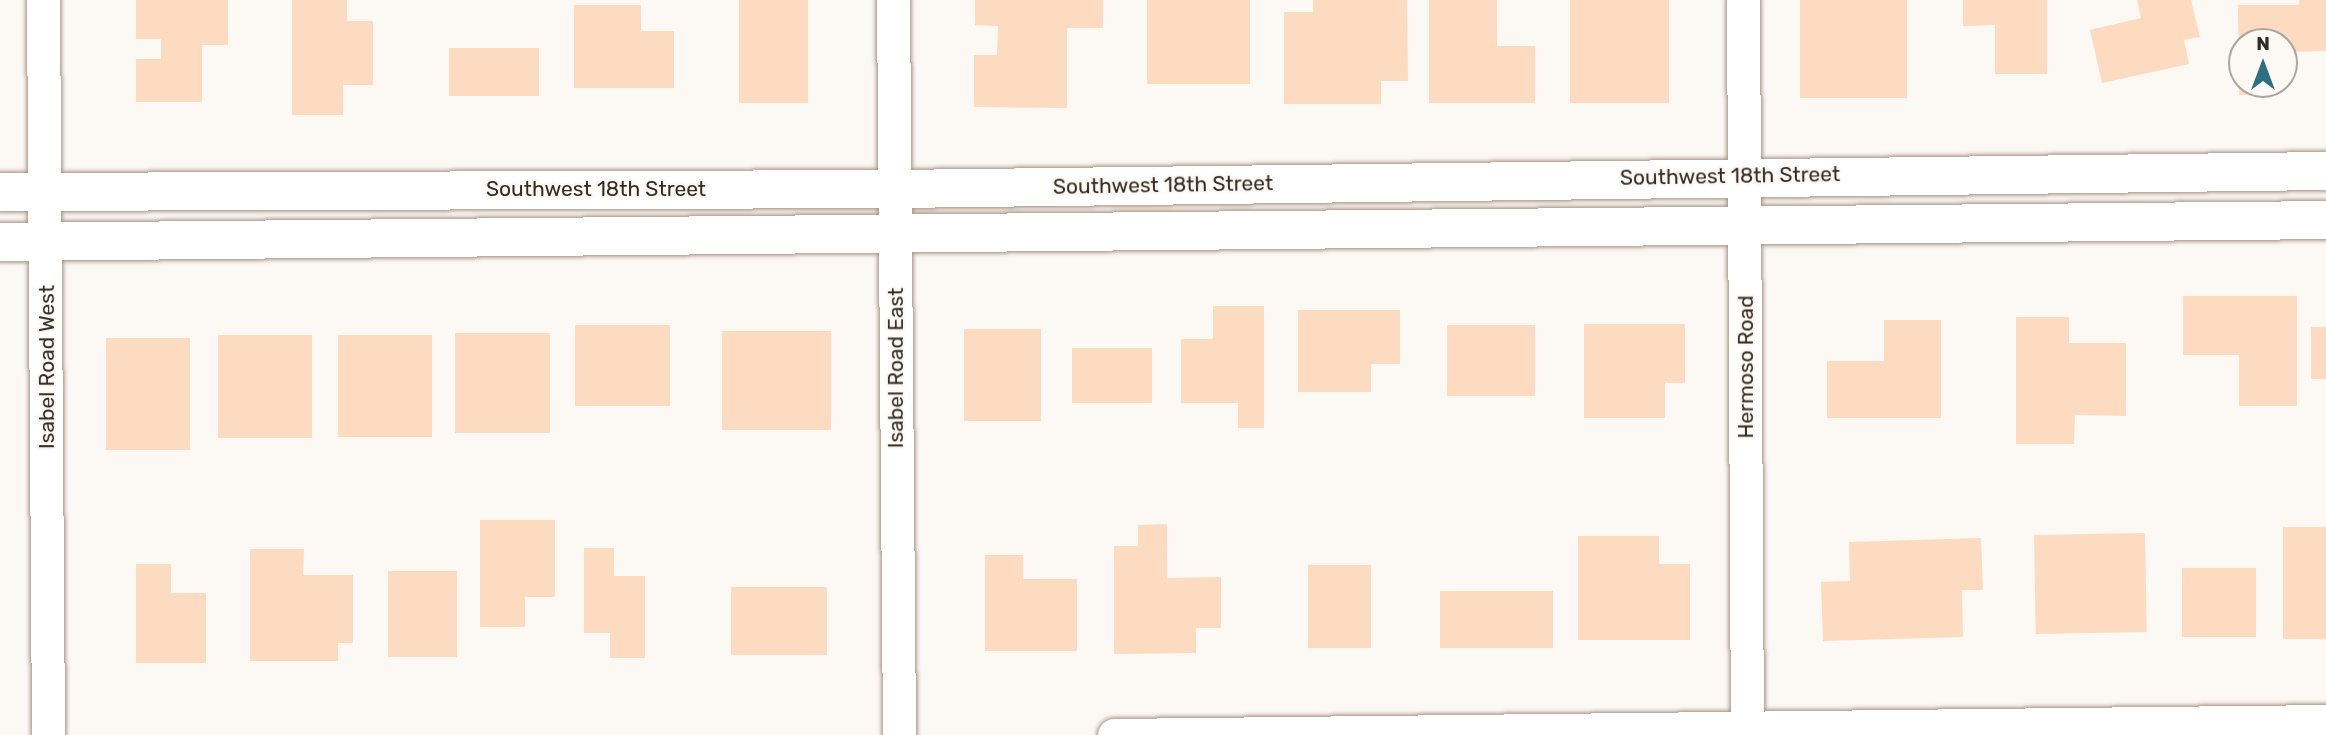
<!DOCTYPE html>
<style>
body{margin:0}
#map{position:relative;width:2326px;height:735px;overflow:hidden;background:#fcf8f4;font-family:Rubik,sans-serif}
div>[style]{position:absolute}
.building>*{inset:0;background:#fcdbc0;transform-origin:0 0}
.roads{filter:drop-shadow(0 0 2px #a79484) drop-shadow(0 0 2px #a79484)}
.minor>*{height:33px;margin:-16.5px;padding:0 16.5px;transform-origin:16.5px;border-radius:16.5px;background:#fff}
.major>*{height:38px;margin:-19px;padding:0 19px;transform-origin:19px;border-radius:19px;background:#fff}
span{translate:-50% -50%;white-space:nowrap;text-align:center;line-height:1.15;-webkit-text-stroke:5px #fcf8f4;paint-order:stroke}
.street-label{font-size:21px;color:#332b25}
.north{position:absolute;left:2228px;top:28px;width:70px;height:70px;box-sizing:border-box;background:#fcf8f4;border:2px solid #aca6a1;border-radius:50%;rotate:0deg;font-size:19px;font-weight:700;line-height:28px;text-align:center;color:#332b25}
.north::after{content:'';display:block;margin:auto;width:24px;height:32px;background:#2e6e82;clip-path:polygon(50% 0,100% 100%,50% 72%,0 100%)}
</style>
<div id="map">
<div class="building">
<i style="clip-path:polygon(136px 0,228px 0,228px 45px,202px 45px,202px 102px,136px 102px,136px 59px,161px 59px,161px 39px,136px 39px)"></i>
<i style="clip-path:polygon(292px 0,347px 0,347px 21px,373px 21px,373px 85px,343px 85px,343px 115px,292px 115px)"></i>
<i style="left:739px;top:0;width:69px;height:103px"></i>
<i style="clip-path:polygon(975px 0,1103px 0,1103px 28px,1067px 28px,1067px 108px,974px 107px,974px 55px,997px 55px,998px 26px,975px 25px)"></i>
<i style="left:1147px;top:0;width:103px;height:84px"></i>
<i style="clip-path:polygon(1313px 0,1407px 0,1408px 81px,1381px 81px,1381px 104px,1284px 104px,1284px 12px,1313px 12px)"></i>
<i style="clip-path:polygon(1429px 0,1497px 0,1497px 46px,1535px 46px,1535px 103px,1429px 103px)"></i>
<i style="left:1570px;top:0;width:99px;height:103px"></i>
<i style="left:1800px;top:0;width:107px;height:98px"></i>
<i style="clip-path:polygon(1963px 0,2047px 0,2047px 74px,1995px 74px,1995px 25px,1963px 26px)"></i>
<i style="clip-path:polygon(2137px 0,2191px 0,2200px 37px,2184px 40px,2189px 64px,2102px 83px,2090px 30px,2141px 18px)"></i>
<i style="clip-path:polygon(2299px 0,2326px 0,2326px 51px,2284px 52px,2284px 42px,2242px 42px,2242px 84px,2267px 84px,2267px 94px,2239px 95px,2238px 5px,2299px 5px)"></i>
<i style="clip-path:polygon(574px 5px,641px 5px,641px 31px,674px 31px,674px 88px,574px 88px)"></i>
<i style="left:449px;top:48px;width:90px;height:48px"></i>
<i style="clip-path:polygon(2183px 296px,2297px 296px,2297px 406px,2239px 406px,2239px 355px,2183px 355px)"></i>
<i style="clip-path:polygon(1213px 306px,1264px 306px,1264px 428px,1238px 428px,1238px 403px,1181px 403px,1181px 339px,1213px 339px)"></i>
<i style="clip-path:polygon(1298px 310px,1400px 310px,1400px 364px,1371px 364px,1371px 392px,1298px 392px)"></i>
<i style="clip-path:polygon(2016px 317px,2069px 317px,2069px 343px,2126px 343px,2126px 416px,2075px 415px,2074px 444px,2016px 444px)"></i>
<i style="clip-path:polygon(1884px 320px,1941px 320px,1941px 418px,1827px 418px,1827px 361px,1884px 361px)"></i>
<i style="clip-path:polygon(1584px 324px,1685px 324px,1685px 383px,1665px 383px,1665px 418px,1584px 418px)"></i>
<i style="left:575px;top:325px;width:95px;height:81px"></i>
<i style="left:1447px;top:325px;width:88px;height:71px"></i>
<i style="left:2311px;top:327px;width:15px;height:52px"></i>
<i style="left:964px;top:329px;width:77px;height:92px"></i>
<i style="left:722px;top:331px;width:109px;height:99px"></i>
<i style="left:455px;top:333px;width:95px;height:100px"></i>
<i style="left:218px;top:335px;width:94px;height:103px"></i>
<i style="left:338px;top:335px;width:94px;height:102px"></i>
<i style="left:106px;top:338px;width:84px;height:112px"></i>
<i style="left:1072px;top:348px;width:80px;height:55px"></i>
<i style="clip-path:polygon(480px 520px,555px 520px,555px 597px,525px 597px,525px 627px,480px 627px)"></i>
<i style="clip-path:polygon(1167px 524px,1167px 578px,1221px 577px,1221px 628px,1196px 628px,1196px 653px,1114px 654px,1114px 546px,1138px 546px,1138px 525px)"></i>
<i style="left:2283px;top:527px;width:43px;height:112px"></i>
<i style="left:2145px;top:533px;width:99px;height:111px;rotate:89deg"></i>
<i style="clip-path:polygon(1578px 536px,1659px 536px,1659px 564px,1690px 564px,1690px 640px,1578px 640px)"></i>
<i style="clip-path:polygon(1981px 538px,1983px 590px,1962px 590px,1963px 637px,1823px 641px,1821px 582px,1850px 581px,1849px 542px)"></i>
<i style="clip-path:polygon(584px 548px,614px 548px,614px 576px,645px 576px,645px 658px,610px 658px,610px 633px,584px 633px)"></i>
<i style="clip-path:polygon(250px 549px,304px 549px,303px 575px,353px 575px,353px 643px,338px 643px,338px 661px,250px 661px)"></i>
<i style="clip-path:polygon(985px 555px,1023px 555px,1023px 579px,1077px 579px,1077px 651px,985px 651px)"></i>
<i style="clip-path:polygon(136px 564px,171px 564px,171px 593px,206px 593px,206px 663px,136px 663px)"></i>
<i style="left:1308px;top:565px;width:63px;height:83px"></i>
<i style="left:2182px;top:568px;width:74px;height:69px"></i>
<i style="left:388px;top:571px;width:69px;height:86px"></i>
<i style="left:731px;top:587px;width:96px;height:68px"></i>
<i style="left:1440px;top:591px;width:113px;height:57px"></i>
</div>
<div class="roads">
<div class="minor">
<i style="left:43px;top:0;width:735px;rotate:89.61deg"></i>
<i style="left:893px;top:0;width:735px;rotate:89.53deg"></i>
<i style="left:1743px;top:0;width:735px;rotate:89.69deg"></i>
<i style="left:1114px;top:735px;width:1212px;rotate:-0.66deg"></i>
</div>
<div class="major">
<i style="left:0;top:192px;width:895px;rotate:-0.19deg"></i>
<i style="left:895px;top:189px;width:1431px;rotate:-0.72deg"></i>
<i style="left:0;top:242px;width:2326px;rotate:-0.54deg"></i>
</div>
</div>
<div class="street-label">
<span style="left:1730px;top:176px;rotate:-1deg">Southwest 18th Street</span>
<span style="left:1163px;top:185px;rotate:-1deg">Southwest 18th Street</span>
<span style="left:596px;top:189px">Southwest 18th Street</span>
<span style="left:47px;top:367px;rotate:-90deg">Isabel Road West</span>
<span style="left:1746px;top:367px;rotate:-90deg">Hermoso Road</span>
<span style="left:896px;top:368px;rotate:-90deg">Isabel Road East</span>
</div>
<div class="north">N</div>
</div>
